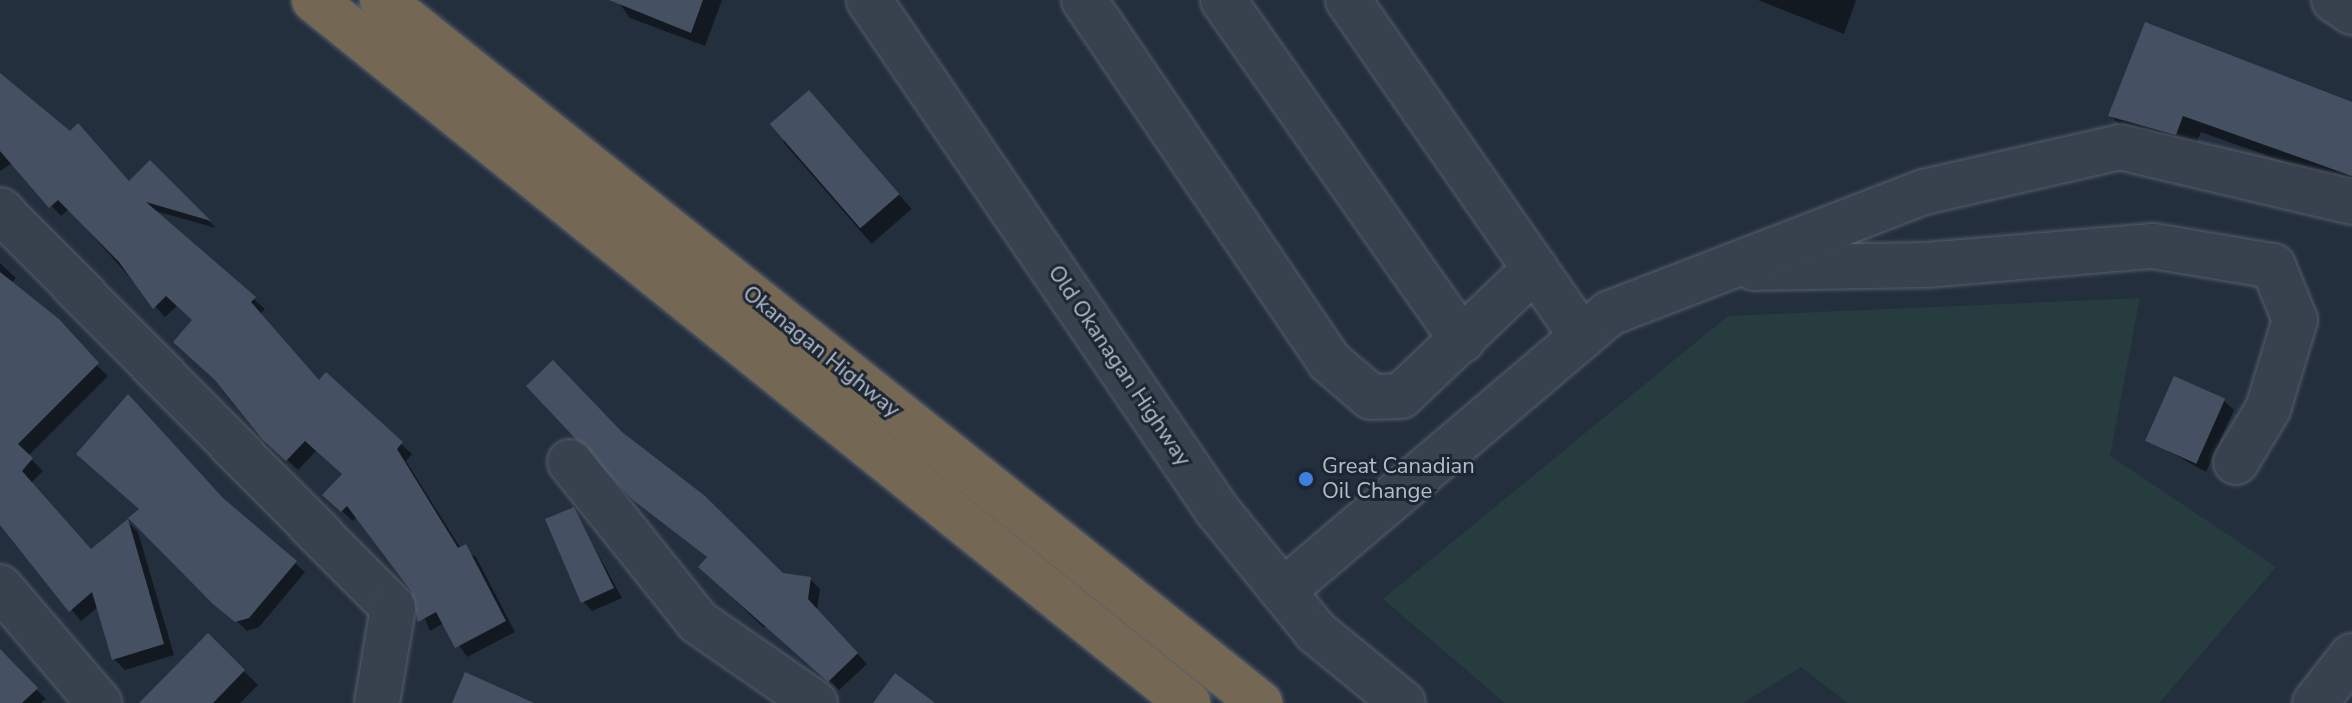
<!DOCTYPE html>
<style>
body{margin:0}
#map{position:relative;width:2352px;height:703px;overflow:hidden;background:#242f3e;font-family:"Nunito Sans",sans-serif}
div>[style]{position:absolute}
.green>*{inset:0;background:#263c3f}
.shadow>*{inset:0;background:#0007;transform-origin:0 0}
.building>*{inset:0;background:#455162;transform-origin:0 0}
.roads{filter:drop-shadow(0 0 2px #565f6c) drop-shadow(0 0 2px #565f6c)}
.minor>*{height:44px;margin:-22px;padding:0 22px;transform-origin:22px;border-radius:22px;background:#38414e}
.highway>*{height:44px;margin:-22px;padding:0 22px;transform-origin:22px;border-radius:22px;background:#746855}
.dots>*{width:22px;height:22px;translate:-50% -50%;box-sizing:border-box;border:4px solid #1d2633;border-radius:50%}
span{translate:-50% -50%;white-space:nowrap;text-align:center;line-height:1.15;-webkit-text-stroke:6px #1d2633;paint-order:stroke}
.street-label{font-size:22px;color:#b4bcc9}
.poi-label{font-size:22px;color:#b4bcc9}
.left{translate:0 -50%;text-align:left}
</style>
<div id="map">
<div class="green">
<i style="clip-path:polygon(2140px 298px,2110px 456px,2276px 567px,2159px 703px,1848px 703px,1801px 667px,1743px 703px,1505px 703px,1383px 599px,1728px 316px)"></i>
</div>
<div class="shadow">
<i style="clip-path:polygon(617px 0,722px 0,705px 46px,630px 18px)"></i>
<i style="clip-path:polygon(1758px 0,1856px 0,1844px 34px)"></i>
<i style="clip-path:polygon(0 74px,130px 184px,150px 163px,216px 228px,152px 210px,265px 309px,260px 314px,320px 382px,326px 375px,412px 454px,406px 461px,461px 549px,476px 557px,515px 632px,467px 657px,444px 623px,430px 631px,413px 590px,357px 516px,353px 521px,335px 505px,344px 474px,317px 450px,298px 470px,264px 438px,194px 320px,178px 305px,165px 317px,69px 209px,61px 216px,12px 163px,0 171px)"></i>
<i style="clip-path:polygon(2352px 105px,2352px 186px,2201px 132px,2193px 151px,2128px 133px,2111px 116px)"></i>
<i style="left:823px;top:107px;width:135px;height:53px;rotate:49deg"></i>
<i style="clip-path:polygon(0 263px,16px 278px,11px 283px,108px 376px,28px 456px,43px 471px,31px 483px,92px 551px,127px 521px,138px 532px,174px 655px,125px 670px,114px 659px,98px 607px,81px 621px,0 523px)"></i>
<i style="clip-path:polygon(2224px 401px,2234px 410px,2206px 472px,2147px 439px)"></i>
<i style="clip-path:polygon(623px 435px,782px 575px,810px 579px,820px 589px,817px 610px,867px 664px,839px 690px,769px 622px,764px 628px,710px 576px,708px 558px,634px 499px)"></i>
<i style="clip-path:polygon(226px 503px,305px 572px,259px 627px,247px 631px,131px 518px,141px 509px)"></i>
<i style="clip-path:polygon(573px 509px,622px 598px,592px 611px,583px 601px)"></i>
<i style="clip-path:polygon(208px 636px,258px 685px,240px 703px,153px 703px)"></i>
<i style="clip-path:polygon(0 654px,46px 699px,41px 703px,0 703px)"></i>
</div>
<div class="building">
<i style="clip-path:polygon(609px 0,703px 0,691px 33px)"></i>
<i style="clip-path:polygon(2145px 22px,2352px 102px,2352px 176px,2183px 116px,2176px 135px,2108px 116px)"></i>
<i style="clip-path:polygon(0 73px,70px 131px,78px 123px,129px 181px,150px 160px,211px 221px,146px 202px,256px 297px,251px 302px,319px 380px,326px 372px,403px 442px,397px 449px,458px 548px,466px 544px,506px 621px,455px 648px,436px 612px,418px 622px,411px 591px,347px 506px,341px 512px,322px 495px,342px 474px,305px 441px,286px 461px,263px 440px,215px 380px,173px 342px,192px 320px,166px 296px,153px 309px,119px 262px,58px 200px,49px 208px,0 151px)"></i>
<i style="left:809px;top:90px;width:138px;height:52px;rotate:49deg"></i>
<i style="clip-path:polygon(0 272px,59px 319px,99px 363px,18px 444px,33px 458px,22px 471px,91px 549px,128px 519px,164px 644px,112px 660px,92px 592px,69px 612px,0 525px)"></i>
<i style="clip-path:polygon(553px 360px,622px 432px,705px 496px,783px 573px,811px 577px,808px 599px,858px 653px,828px 682px,698px 567px,707px 557px,633px 500px,526px 386px)"></i>
<i style="left:2174px;top:376px;width:56px;height:71px;rotate:24deg"></i>
<i style="clip-path:polygon(128px 394px,223px 498px,297px 561px,249px 618px,235px 622px,213px 604px,128px 518px,139px 509px,76px 454px)"></i>
<i style="clip-path:polygon(574px 507px,614px 588px,581px 603px,545px 519px)"></i>
<i style="clip-path:polygon(208px 633px,245px 670px,213px 703px,139px 703px)"></i>
<i style="clip-path:polygon(0 649px,38px 688px,22px 703px,0 703px)"></i>
<i style="clip-path:polygon(465px 672px,534px 703px,452px 703px)"></i>
<i style="clip-path:polygon(895px 673px,935px 703px,873px 703px)"></i>
</div>
<div class="roads">
<div class="minor">
<i style="left:869px;top:0;width:617px;rotate:55.69deg"></i>
<i style="left:1217px;top:510px;width:157px;rotate:50.9deg"></i>
<i style="left:1316px;top:632px;width:112px;rotate:39.2deg"></i>
<i style="left:1084px;top:0;width:436px;rotate:55.8deg"></i>
<i style="left:1329px;top:361px;width:55px;rotate:40.6deg"></i>
<i style="left:1371px;top:397px;width:30px;rotate:-2deg"></i>
<i style="left:1401px;top:396px;width:185px;rotate:-43.5deg"></i>
<i style="left:1223px;top:0;width:416px;rotate:54.9deg"></i>
<i style="left:1348px;top:0;width:410px;rotate:55.2deg"></i>
<i style="left:2334px;top:0;width:22px;rotate:34deg"></i>
<i style="left:0;top:210px;width:559px;rotate:45.36deg"></i>
<i style="left:393px;top:608px;width:96px;rotate:99.6deg"></i>
<i style="left:1754px;top:268px;width:172px;rotate:-1deg"></i>
<i style="left:1926px;top:265px;width:228px;rotate:-4.8deg"></i>
<i style="left:2153px;top:246px;width:122px;rotate:9.5deg"></i>
<i style="left:2273px;top:266px;width:58px;rotate:67.8deg"></i>
<i style="left:2295px;top:320px;width:93px;rotate:106.9deg"></i>
<i style="left:2268px;top:409px;width:62px;rotate:121.1deg"></i>
<i style="left:570px;top:462px;width:205px;rotate:51.3deg"></i>
<i style="left:698px;top:622px;width:142px;rotate:34.7deg"></i>
<i style="left:0;top:587px;width:153px;rotate:49.5deg"></i>
<i style="left:1283px;top:591px;width:429px;rotate:-40.4deg"></i>
<i style="left:1610px;top:313px;width:337px;rotate:-21.1deg"></i>
<i style="left:1924px;top:192px;width:201px;rotate:-12.9deg"></i>
<i style="left:2120px;top:147px;width:238px;rotate:13.3deg"></i>
<i style="left:2315px;top:703px;width:60px;rotate:-51.8deg"></i>
</div>
<div class="highway">
<i style="left:314px;top:0;width:1122px;rotate:38.81deg"></i>
<i style="left:382px;top:0;width:1125px;rotate:38.68deg"></i>
</div>
</div>
<div class="dots">
<i style="left:1306px;top:479px;background:#3f7fe0"></i>
</div>
<div class="street-label">
<span style="left:821px;top:352px;rotate:39deg">Okanagan Highway</span>
<span style="left:1119px;top:366px;rotate:56deg">Old Okanagan Highway</span>
</div>
<div class="poi-label">
<span class="left" style="left:1322px;top:479px">Great Canadian<br>Oil Change</span>
</div>
</div>
